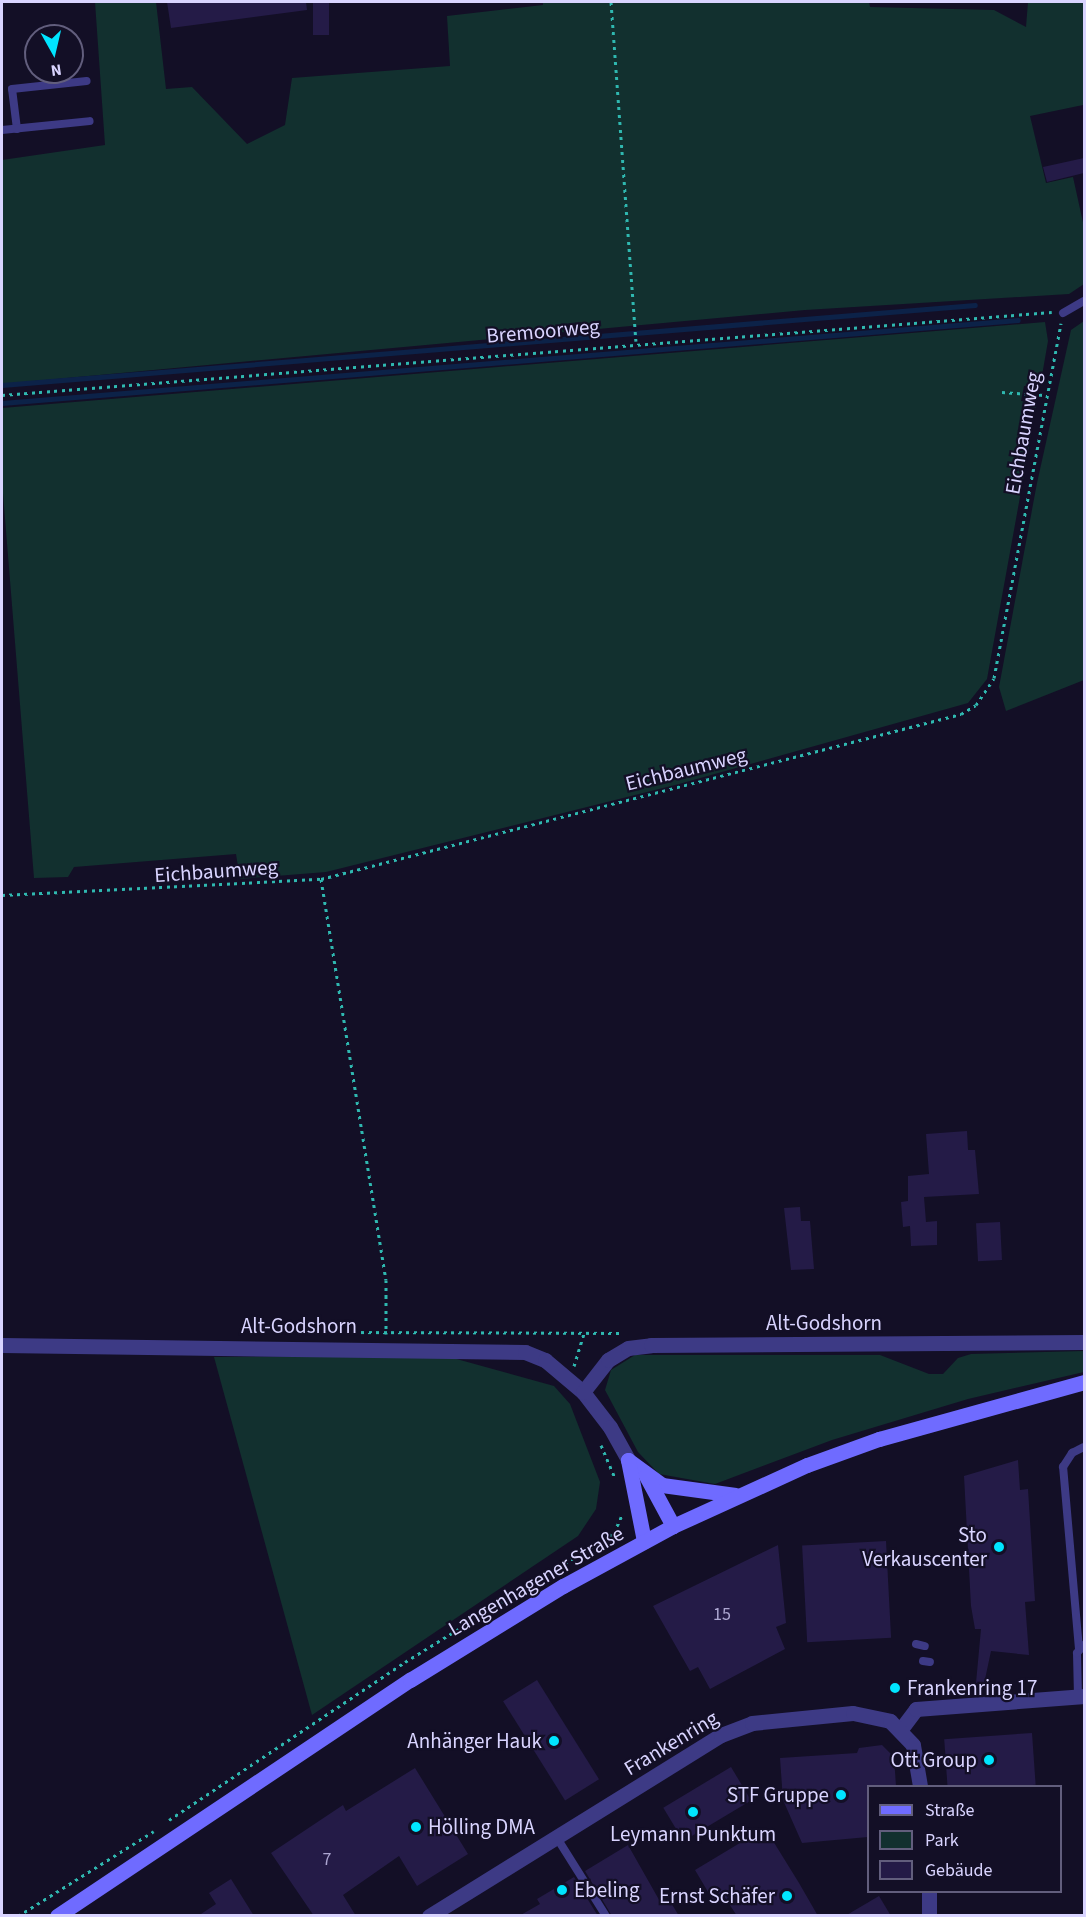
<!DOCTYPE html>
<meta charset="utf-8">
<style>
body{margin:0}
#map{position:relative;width:1086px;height:1917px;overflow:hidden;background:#130f26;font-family:"Source Sans 3",sans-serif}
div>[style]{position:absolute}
.green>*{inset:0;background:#12302f}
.stream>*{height:4.5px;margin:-2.25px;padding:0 2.25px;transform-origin:2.25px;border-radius:2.25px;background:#0c2248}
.building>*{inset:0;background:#241b47;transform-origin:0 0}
.path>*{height:3px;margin-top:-1.5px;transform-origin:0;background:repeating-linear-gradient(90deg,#2fb8b0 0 3px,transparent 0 7.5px)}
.service>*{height:8px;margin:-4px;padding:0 4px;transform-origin:4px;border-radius:4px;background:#3d3a85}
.minor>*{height:15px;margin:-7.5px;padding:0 7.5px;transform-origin:7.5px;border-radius:7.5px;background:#3d3a85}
.secondary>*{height:15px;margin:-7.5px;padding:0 7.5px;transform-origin:7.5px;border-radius:7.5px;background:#6f6bff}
.dots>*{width:16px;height:16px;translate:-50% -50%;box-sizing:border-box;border:3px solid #130f26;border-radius:50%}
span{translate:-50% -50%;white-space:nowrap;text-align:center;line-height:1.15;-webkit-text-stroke:4.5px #130f26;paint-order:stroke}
.number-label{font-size:18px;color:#aca6d1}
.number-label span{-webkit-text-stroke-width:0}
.street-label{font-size:21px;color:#d9d4ff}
.poi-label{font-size:21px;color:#d9d4ff}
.right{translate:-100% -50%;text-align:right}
.left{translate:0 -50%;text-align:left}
.frame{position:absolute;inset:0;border:3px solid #d9d4ff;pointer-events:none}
.legend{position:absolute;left:867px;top:1785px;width:195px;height:108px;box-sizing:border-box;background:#130f26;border:2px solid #625e7d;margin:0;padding:8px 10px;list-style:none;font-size:18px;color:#d9d4ff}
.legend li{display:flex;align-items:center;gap:12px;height:30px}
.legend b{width:30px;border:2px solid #625e7d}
.north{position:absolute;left:24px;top:24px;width:60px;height:60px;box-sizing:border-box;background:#130f26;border:2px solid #625e7d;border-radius:50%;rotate:172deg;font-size:16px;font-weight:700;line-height:24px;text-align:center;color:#d9d4ff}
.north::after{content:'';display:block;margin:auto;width:21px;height:27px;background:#00e5ff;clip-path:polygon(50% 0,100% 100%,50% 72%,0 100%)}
</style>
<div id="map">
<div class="green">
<i style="clip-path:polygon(95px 2px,156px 2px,166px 89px,192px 87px,247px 144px,285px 125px,292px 78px,450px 66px,447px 16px,543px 5px,543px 2px,869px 2px,870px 7px,994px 10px,1026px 27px,1028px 2px,1084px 2px,1083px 105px,1030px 116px,1046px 183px,1073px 177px,1084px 227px,1084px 284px,1069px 294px,805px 310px,2px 384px,2px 160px,105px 145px)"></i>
<i style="clip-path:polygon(1084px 321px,1084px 680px,1006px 711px,999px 687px,1037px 483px,1071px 330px)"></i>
<i style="clip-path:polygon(1045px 322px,1048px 341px,1040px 387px,1024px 386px,1021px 401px,1037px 403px,987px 679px,968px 703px,679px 784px,326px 872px,240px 879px,236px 854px,74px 867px,68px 877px,34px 878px,2px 481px,2px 408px)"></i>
<i style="clip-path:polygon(1084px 1351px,1084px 1372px,968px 1399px,832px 1440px,715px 1484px,659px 1474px,638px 1452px,605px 1390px,611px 1370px,635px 1355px,880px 1355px,929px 1374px,943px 1374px,958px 1358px,971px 1354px)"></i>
<i style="clip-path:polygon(442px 1355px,554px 1386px,570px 1404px,600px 1482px,596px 1509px,578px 1536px,312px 1715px,214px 1357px)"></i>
</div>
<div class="stream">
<i style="left:2px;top:385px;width:976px;rotate:-4.7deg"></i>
<i style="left:2px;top:403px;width:1019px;rotate:-4.67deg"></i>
</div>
<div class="building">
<i style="clip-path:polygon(167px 2px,306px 2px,307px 10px,171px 28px)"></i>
<i style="left:313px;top:2px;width:16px;height:33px"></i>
<i style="clip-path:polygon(1084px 158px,1084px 173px,1047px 182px,1043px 167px)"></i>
<i style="clip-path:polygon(967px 1131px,968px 1150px,975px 1150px,979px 1194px,924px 1197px,926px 1222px,937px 1221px,937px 1245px,911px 1246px,910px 1226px,903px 1227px,901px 1202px,908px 1201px,908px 1176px,929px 1174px,926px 1134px)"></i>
<i style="clip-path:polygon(800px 1207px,801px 1221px,810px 1221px,814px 1269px,791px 1270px,784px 1208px)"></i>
<i style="left:1000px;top:1222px;width:38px;height:24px;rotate:87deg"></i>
<i style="clip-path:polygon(1018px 1460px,1020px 1490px,1028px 1489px,1035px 1601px,1025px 1602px,1029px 1655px,991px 1651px,984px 1684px,976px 1683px,981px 1629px,975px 1629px,971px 1606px,964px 1476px)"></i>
<i style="left:886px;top:1541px;width:97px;height:84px;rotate:87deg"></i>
<i style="clip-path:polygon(778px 1545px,786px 1623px,776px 1627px,785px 1649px,710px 1689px,698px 1667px,690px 1671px,653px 1606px)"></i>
<i style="left:537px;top:1680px;width:117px;height:40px;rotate:58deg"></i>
<i style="left:1032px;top:1733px;width:52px;height:88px;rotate:86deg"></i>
<i style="clip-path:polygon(882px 1745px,894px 1757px,896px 1786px,868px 1786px,868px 1837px,802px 1843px,783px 1800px,780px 1758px,857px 1753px,859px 1748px)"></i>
<i style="left:731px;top:1767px;width:39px;height:79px;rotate:59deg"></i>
<i style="clip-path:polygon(415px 1768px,468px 1854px,417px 1886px,399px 1856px,343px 1895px,356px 1916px,314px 1916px,271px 1853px,343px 1805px,346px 1811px)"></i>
<i style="clip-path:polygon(765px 1828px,799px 1883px,818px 1916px,737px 1916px,724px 1896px,714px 1902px,695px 1870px)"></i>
<i style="clip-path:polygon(628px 1845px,662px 1905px,670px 1901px,679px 1916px,612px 1916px,585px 1871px)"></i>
<i style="clip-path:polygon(574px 1877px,598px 1916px,519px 1916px,540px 1904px,537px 1899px)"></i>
<i style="clip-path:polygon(231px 1879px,254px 1916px,198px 1916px,216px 1904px,209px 1893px)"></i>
<i style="clip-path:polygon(879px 1896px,891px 1916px,845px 1916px)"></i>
</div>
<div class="path">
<i style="left:611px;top:2px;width:340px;rotate:85.8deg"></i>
<i style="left:1002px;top:392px;width:42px;rotate:4.1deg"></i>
<i style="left:2px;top:395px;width:1053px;rotate:-4.52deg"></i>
<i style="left:321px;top:879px;width:406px;rotate:80.8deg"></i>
<i style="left:386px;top:1280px;width:54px;rotate:90deg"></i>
<i style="left:2px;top:895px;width:319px;rotate:-2.9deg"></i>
<i style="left:321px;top:879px;width:661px;rotate:-14.46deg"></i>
<i style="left:961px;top:714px;width:17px;rotate:-31deg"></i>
<i style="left:976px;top:705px;width:32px;rotate:-56deg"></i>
<i style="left:994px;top:678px;width:361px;rotate:-79.3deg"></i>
<i style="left:331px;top:1332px;width:290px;rotate:0.2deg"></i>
<i style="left:574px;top:1366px;width:34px;rotate:-73deg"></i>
<i style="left:601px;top:1445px;width:36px;rotate:67deg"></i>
<i style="left:169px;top:1820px;width:284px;rotate:-33.8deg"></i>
<i style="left:405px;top:1662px;width:246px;rotate:-31.7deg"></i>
<i style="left:614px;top:1533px;width:22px;rotate:-66deg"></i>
<i style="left:18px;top:1916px;width:160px;rotate:-32deg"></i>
</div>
<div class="service">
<i style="left:17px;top:129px;width:40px;rotate:-97.1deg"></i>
<i style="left:12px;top:89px;width:75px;rotate:-6.1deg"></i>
<i style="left:2px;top:130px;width:88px;rotate:-5.8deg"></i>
<i style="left:1063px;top:313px;width:24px;rotate:-30deg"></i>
<i style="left:916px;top:1644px;width:9px;rotate:13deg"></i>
<i style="left:1079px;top:1649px;width:183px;rotate:-95deg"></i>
<i style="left:1063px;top:1467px;width:17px;rotate:-57deg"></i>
<i style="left:1072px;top:1453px;width:13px;rotate:-27deg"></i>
<i style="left:923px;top:1661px;width:7px;rotate:8deg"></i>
<i style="left:1078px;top:1697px;width:44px;rotate:-91.3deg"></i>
<i style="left:1077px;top:1653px;width:11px;rotate:-49deg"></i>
<i style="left:557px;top:1838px;width:92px;rotate:57.9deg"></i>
</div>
<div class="minor">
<i style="left:2px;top:1345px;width:523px;rotate:0.77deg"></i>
<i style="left:525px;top:1352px;width:22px;rotate:22deg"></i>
<i style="left:545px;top:1360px;width:50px;rotate:40.1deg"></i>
<i style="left:583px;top:1392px;width:44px;rotate:52.4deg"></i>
<i style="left:610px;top:1427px;width:38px;rotate:61deg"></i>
<i style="left:583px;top:1392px;width:41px;rotate:-52deg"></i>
<i style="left:608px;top:1360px;width:23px;rotate:-31deg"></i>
<i style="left:628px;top:1348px;width:23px;rotate:-7deg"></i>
<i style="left:651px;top:1345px;width:433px;rotate:-0.4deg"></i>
<i style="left:901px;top:1729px;width:25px;rotate:-53deg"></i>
<i style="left:916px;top:1709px;width:169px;rotate:-4.4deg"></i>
<i style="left:429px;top:1916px;width:344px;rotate:-31.8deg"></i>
<i style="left:721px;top:1735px;width:33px;rotate:-21deg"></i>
<i style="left:752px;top:1723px;width:101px;rotate:-5.7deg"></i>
<i style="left:853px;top:1713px;width:38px;rotate:12deg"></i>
<i style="left:890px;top:1721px;width:33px;rotate:46deg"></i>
<i style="left:913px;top:1745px;width:42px;rotate:80.3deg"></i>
<i style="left:929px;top:1916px;width:24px;rotate:-90deg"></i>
</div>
<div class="secondary">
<i style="left:628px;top:1460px;width:42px;rotate:36.3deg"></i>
<i style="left:662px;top:1485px;width:74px;rotate:7.8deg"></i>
<i style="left:628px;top:1460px;width:83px;rotate:78.8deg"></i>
<i style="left:646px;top:1476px;width:57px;rotate:61.6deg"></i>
<i style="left:57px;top:1916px;width:425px;rotate:-33.8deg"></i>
<i style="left:410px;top:1680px;width:180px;rotate:-31.6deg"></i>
<i style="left:563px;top:1586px;width:125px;rotate:-28.6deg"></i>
<i style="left:673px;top:1526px;width:147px;rotate:-24.5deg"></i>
<i style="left:807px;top:1465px;width:77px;rotate:-19.9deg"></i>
<i style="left:879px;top:1439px;width:213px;rotate:-15.5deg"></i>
</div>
<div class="dots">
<i style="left:999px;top:1547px;background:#00e5ff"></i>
<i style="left:895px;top:1688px;background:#00e5ff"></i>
<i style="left:554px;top:1741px;background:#00e5ff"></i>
<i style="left:989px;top:1760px;background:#00e5ff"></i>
<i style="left:841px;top:1795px;background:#00e5ff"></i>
<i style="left:693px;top:1812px;background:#00e5ff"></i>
<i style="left:416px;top:1827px;background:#00e5ff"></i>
<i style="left:562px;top:1890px;background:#00e5ff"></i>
<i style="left:787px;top:1896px;background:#00e5ff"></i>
</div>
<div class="number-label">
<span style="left:722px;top:1615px">15</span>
<span style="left:327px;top:1860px">7</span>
</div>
<div class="street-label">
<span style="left:543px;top:331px;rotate:-5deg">Bremoorweg</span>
<span style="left:1023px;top:433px;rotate:-80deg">Eichbaumweg</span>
<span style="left:686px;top:769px;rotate:-14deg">Eichbaumweg</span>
<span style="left:216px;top:871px;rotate:-4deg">Eichbaumweg</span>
<span style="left:824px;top:1323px">Alt-Godshorn</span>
<span style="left:299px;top:1326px">Alt-Godshorn</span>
<span style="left:536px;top:1581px;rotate:-30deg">Langenhagener Straße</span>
<span style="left:671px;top:1743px;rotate:-31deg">Frankenring</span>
</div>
<div class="poi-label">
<span class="right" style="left:987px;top:1547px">Sto<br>Verkauscenter</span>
<span class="left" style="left:907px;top:1688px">Frankenring 17</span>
<span class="right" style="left:542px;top:1741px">Anhänger Hauk</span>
<span class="right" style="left:977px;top:1760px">Ott Group</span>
<span class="right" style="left:829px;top:1795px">STF Gruppe</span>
<span class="left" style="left:428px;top:1827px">Hölling DMA</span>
<span style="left:693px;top:1834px">Leymann Punktum</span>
<span class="left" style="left:574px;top:1890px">Ebeling</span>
<span class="right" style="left:775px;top:1896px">Ernst Schäfer</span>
</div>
<div class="frame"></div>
<ul class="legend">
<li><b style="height:8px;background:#6f6bff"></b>Straße</li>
<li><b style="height:16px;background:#12302f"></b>Park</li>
<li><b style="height:16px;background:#241b47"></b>Gebäude</li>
</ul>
<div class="north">N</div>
</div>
